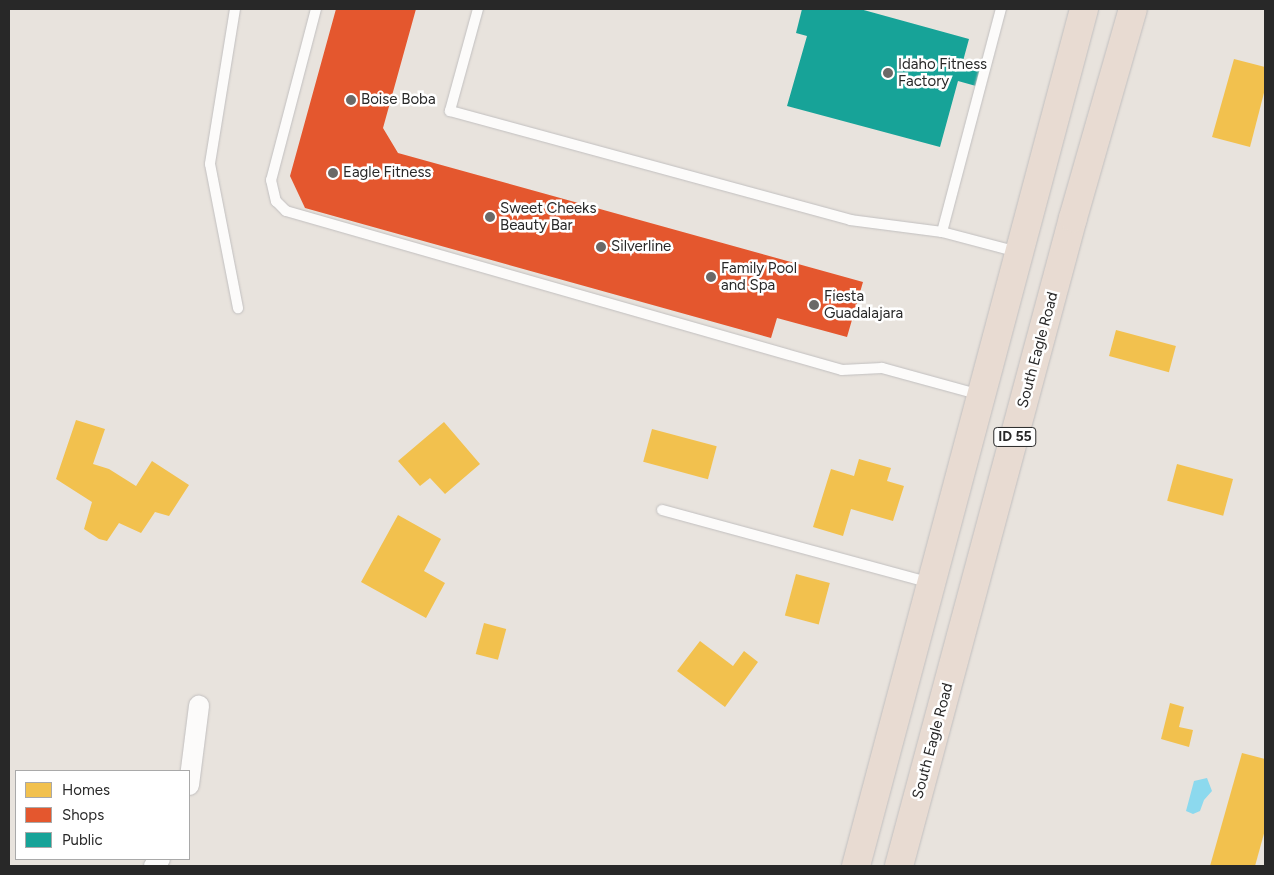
<!DOCTYPE html>
<style>
body{margin:0}
#map{position:relative;width:1274px;height:875px;overflow:hidden;background:#e8e3dd;font-family:Figtree,sans-serif}
div>[style]{position:absolute}
.water>*{inset:0;background:#8cd9ee}
.homes>*{inset:0;background:#f2c14e;transform-origin:0 0}
.shops>*{inset:0;background:#e4572e}
.public>*{inset:0;background:#17a398}
.roads{filter:drop-shadow(0 0 1px #c1bfbf) drop-shadow(0 0 1px #c1bfbf)}
.lane>*{height:10px;margin:-5px;padding:0 5px;transform-origin:5px;border-radius:5px;background:#fcfbfa}
.street>*{height:20px;margin:-10px;padding:0 10px;transform-origin:10px;border-radius:10px;background:#fcfbfa}
.highway>*{height:28px;margin:-14px;padding:0 14px;transform-origin:14px;border-radius:14px;background:#e8dbd2}
.dots>*{width:14px;height:14px;translate:-50% -50%;box-sizing:border-box;border:2px solid #fff;border-radius:50%}
span{translate:-50% -50%;white-space:nowrap;text-align:center;line-height:1.15;-webkit-text-stroke:5px #fff;paint-order:stroke}
.shield-label span{padding:1px 4px;background:#fff;border:1px solid;border-radius:4px;-webkit-text-stroke-width:0}
.shield-label{font-size:14px;color:#282828;font-weight:700}
.poi-label{font-size:15px;color:#282828}
.left{translate:0 -50%;text-align:left}
.street-label{font-size:15px;color:#282828}
.frame{position:absolute;inset:0;border:10px solid #282828;pointer-events:none}
.legend{position:absolute;left:15px;top:770px;width:175px;height:90px;box-sizing:border-box;background:#fff;border:1px solid #a9a9a9;margin:0;padding:6px 9px;list-style:none;font-size:15px;color:#282828}
.legend li{display:flex;align-items:center;gap:10px;height:25px}
.legend b{width:25px;border:1px solid #a9a9a9}
</style>
<div id="map">
<div class="water">
<i style="clip-path:polygon(1207px 778px,1212px 791px,1204px 800px,1200px 811px,1193px 814px,1186px 811px,1194px 781px)"></i>
</div>
<div class="homes">
<i style="clip-path:polygon(1234px 59px,1265px 67px,1265px 89px,1250px 147px,1212px 137px)"></i>
<i style="left:1116px;top:330px;width:62px;height:27px;rotate:15deg"></i>
<i style="clip-path:polygon(76px 420px,105px 429px,93px 464px,109px 469px,136px 486px,152px 461px,189px 485px,169px 516px,155px 512px,141px 533px,119px 523px,107px 541px,99px 539px,84px 529px,92px 502px,56px 479px)"></i>
<i style="clip-path:polygon(444px 422px,480px 464px,445px 494px,430px 478px,420px 486px,398px 461px)"></i>
<i style="left:652px;top:429px;width:67px;height:34px;rotate:15deg"></i>
<i style="clip-path:polygon(859px 459px,891px 468px,887px 481px,904px 486px,893px 521px,851px 509px,843px 536px,813px 527px,831px 469px,854px 476px)"></i>
<i style="left:1177px;top:464px;width:58px;height:38px;rotate:15deg"></i>
<i style="clip-path:polygon(398px 515px,441px 539px,424px 571px,445px 583px,426px 618px,361px 582px)"></i>
<i style="left:796px;top:574px;width:35px;height:43px;rotate:15deg"></i>
<i style="left:484px;top:623px;width:23px;height:32px;rotate:15deg"></i>
<i style="clip-path:polygon(700px 641px,733px 666px,744px 651px,758px 662px,725px 707px,677px 671px)"></i>
<i style="clip-path:polygon(1170px 703px,1184px 707px,1179px 727px,1193px 730px,1189px 747px,1161px 739px)"></i>
<i style="clip-path:polygon(1242px 753px,1265px 759px,1265px 830px,1255px 866px,1210px 866px)"></i>
</div>
<div class="shops">
<i style="clip-path:polygon(336px 9px,416px 9px,383px 128px,398px 153px,863px 282px,847px 337px,777px 318px,771px 338px,305px 208px,290px 176px)"></i>
</div>
<div class="public">
<i style="clip-path:polygon(802px 9px,860px 9px,969px 39px,963px 61px,982px 66px,976px 86px,958px 81px,940px 147px,787px 106px,807px 36px,796px 33px)"></i>
</div>
<div class="roads">
<div class="lane">
<i style="left:235px;top:9px;width:157px;rotate:99.2deg"></i>
<i style="left:210px;top:164px;width:147px;rotate:79deg"></i>
<i style="left:316px;top:9px;width:177px;rotate:104.7deg"></i>
<i style="left:271px;top:180px;width:22px;rotate:77deg"></i>
<i style="left:276px;top:201px;width:14px;rotate:45deg"></i>
<i style="left:286px;top:211px;width:578px;rotate:15.96deg"></i>
<i style="left:842px;top:370px;width:40px;rotate:-2.9deg"></i>
<i style="left:882px;top:368px;width:103px;rotate:15.3deg"></i>
<i style="left:478px;top:9px;width:106px;rotate:105.4deg"></i>
<i style="left:450px;top:111px;width:415px;rotate:15.2deg"></i>
<i style="left:850px;top:220px;width:93px;rotate:7.4deg"></i>
<i style="left:942px;top:232px;width:79px;rotate:14.7deg"></i>
<i style="left:942px;top:232px;width:231px;rotate:-75.2deg"></i>
<i style="left:662px;top:510px;width:278px;rotate:15.2deg"></i>
</div>
<div class="street">
<i style="left:189px;top:785px;width:80px;rotate:-82.8deg"></i>
<i style="left:154px;top:866px;width:9px;rotate:-49deg"></i>
</div>
<div class="highway">
<i style="left:856px;top:866px;width:887px;rotate:-75.1deg"></i>
<i style="left:899px;top:866px;width:671px;rotate:-74.97deg"></i>
<i style="left:1073px;top:218px;width:217px;rotate:-74deg"></i>
</div>
</div>
<div class="dots">
<i style="left:888px;top:73px;background:#6b6967"></i>
<i style="left:351px;top:100px;background:#6b6967"></i>
<i style="left:333px;top:173px;background:#6b6967"></i>
<i style="left:490px;top:217px;background:#6b6967"></i>
<i style="left:601px;top:247px;background:#6b6967"></i>
<i style="left:711px;top:277px;background:#6b6967"></i>
<i style="left:814px;top:305px;background:#6b6967"></i>
</div>
<div class="shield-label">
<span style="left:1015px;top:437px">ID 55</span>
</div>
<div class="poi-label">
<span class="left" style="left:898px;top:73px">Idaho Fitness<br>Factory</span>
<span class="left" style="left:361px;top:100px">Boise Boba</span>
<span class="left" style="left:343px;top:173px">Eagle Fitness</span>
<span class="left" style="left:500px;top:217px">Sweet Cheeks<br>Beauty Bar</span>
<span class="left" style="left:611px;top:247px">Silverline</span>
<span class="left" style="left:721px;top:277px">Family Pool<br>and Spa</span>
<span class="left" style="left:824px;top:305px">Fiesta<br>Guadalajara</span>
</div>
<div class="street-label">
<span style="left:1038px;top:350px;rotate:-75deg">South Eagle Road</span>
<span style="left:933px;top:741px;rotate:-75deg">South Eagle Road</span>
</div>
<div class="frame"></div>
<ul class="legend">
<li><b style="height:14px;background:#f2c14e"></b>Homes</li>
<li><b style="height:14px;background:#e4572e"></b>Shops</li>
<li><b style="height:14px;background:#17a398"></b>Public</li>
</ul>
</div>
